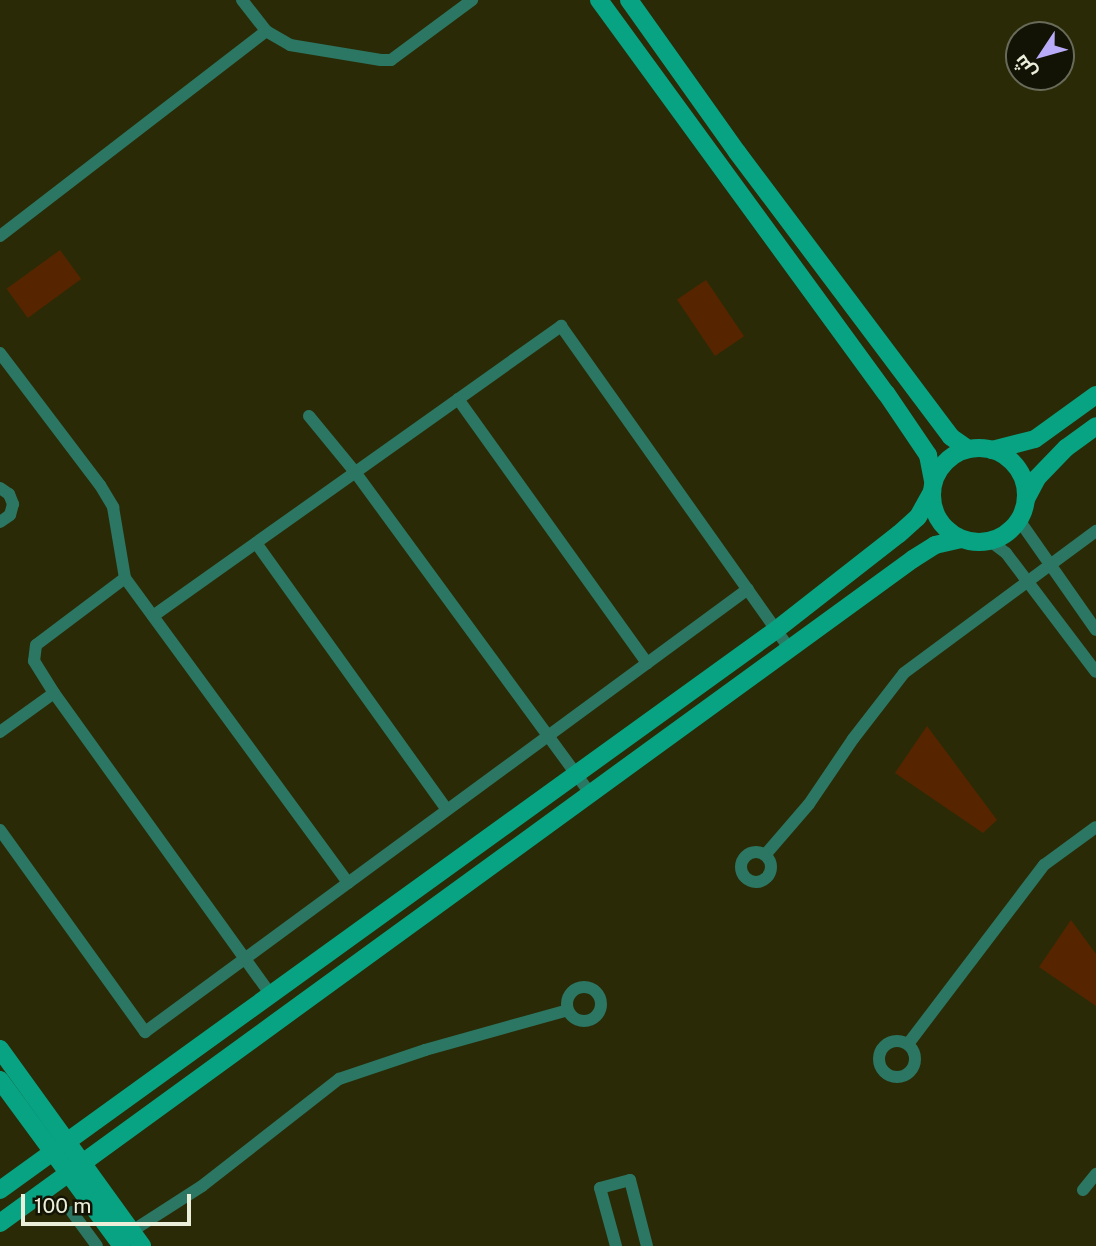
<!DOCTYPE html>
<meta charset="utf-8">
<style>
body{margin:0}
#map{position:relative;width:1096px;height:1246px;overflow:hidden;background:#2a2b06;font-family:"Public Sans",Cairo,sans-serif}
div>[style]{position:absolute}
.green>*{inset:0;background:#562500;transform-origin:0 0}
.street>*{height:12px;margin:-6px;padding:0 6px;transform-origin:6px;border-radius:6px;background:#2c7763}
.street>.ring{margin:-6px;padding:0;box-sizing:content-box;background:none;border:12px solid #2c7763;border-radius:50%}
.secondary>*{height:18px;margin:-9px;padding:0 9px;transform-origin:9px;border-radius:9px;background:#08a383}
.secondary>.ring{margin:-9px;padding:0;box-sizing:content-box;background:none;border:18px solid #08a383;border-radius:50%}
span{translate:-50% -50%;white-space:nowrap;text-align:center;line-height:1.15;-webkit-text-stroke:6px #121305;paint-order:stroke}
.north{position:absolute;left:1005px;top:21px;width:70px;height:70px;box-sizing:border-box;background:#121305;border:2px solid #696b5a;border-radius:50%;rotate:234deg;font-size:19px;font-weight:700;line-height:28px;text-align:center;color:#ebeed9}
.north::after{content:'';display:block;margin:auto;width:24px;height:32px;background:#b9abf7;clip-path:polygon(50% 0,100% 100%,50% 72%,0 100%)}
.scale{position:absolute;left:21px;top:1194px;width:170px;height:32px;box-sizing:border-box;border:4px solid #ebeed9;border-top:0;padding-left:9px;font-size:21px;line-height:24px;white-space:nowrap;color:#ebeed9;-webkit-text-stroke:5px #121305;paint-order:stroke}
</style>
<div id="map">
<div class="green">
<i style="left:60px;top:250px;width:36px;height:66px;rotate:54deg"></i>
<i style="left:706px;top:280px;width:68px;height:35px;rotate:56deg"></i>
<i style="clip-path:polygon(927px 726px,997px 820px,983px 833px,895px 773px)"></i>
<i style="clip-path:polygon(1071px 920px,1096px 954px,1096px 1006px,1039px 967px)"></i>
</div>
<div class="street">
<i style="left:242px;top:0;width:39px;rotate:52deg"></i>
<i style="left:266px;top:31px;width:28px;rotate:30deg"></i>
<i style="left:290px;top:45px;width:92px;rotate:9.4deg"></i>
<i style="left:381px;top:60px;width:10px"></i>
<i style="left:391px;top:60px;width:101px;rotate:-36.5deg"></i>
<i style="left:0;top:236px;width:336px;rotate:-37.6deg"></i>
<i style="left:0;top:353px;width:166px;rotate:52.9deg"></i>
<i style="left:100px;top:485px;width:26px;rotate:59deg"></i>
<i style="left:113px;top:507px;width:72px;rotate:80.4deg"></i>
<i style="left:125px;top:578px;width:111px;rotate:143deg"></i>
<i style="left:36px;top:645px;width:16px;rotate:97deg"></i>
<i style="left:34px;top:661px;width:38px;rotate:58deg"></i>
<i style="left:54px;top:693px;width:67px;rotate:144.2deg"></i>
<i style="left:458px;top:399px;width:325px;rotate:54.4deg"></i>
<i style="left:309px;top:416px;width:72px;rotate:50.6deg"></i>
<i style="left:355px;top:472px;width:398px;rotate:53.8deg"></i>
<i style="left:0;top:488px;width:11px;rotate:34deg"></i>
<i style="left:9px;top:494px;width:11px;rotate:68deg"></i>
<i style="left:13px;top:504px;width:11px;rotate:105deg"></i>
<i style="left:10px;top:515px;width:12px;rotate:145deg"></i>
<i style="left:1019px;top:520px;width:134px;rotate:55deg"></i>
<i style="left:990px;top:541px;width:20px;rotate:37deg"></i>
<i style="left:1006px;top:553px;width:149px;rotate:52.9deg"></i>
<i style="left:256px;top:543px;width:328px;rotate:54.4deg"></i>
<i style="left:125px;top:578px;width:378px;rotate:53.8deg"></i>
<i style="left:153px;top:616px;width:501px;rotate:-35.4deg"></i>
<i style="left:561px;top:326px;width:395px;rotate:54.7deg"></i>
<i style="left:54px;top:693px;width:372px;rotate:54.3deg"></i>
<i style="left:0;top:830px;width:249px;rotate:54.3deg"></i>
<i style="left:145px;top:1032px;width:748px;rotate:-36.3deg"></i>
<i class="ring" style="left:741px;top:852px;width:18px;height:18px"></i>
<i style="left:765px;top:855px;width:67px;rotate:-49.2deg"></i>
<i style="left:809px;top:804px;width:78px;rotate:-55.9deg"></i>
<i style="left:853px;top:739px;width:83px;rotate:-52.3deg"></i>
<i style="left:904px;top:673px;width:239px;rotate:-36.5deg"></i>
<i class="ring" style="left:567px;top:987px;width:22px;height:22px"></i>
<i class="ring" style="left:879px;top:1041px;width:24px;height:24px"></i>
<i style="left:908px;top:1044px;width:225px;rotate:-52.8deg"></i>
<i style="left:1044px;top:865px;width:64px;rotate:-36.2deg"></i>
<i style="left:1083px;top:1190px;width:21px;rotate:-51deg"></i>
<i style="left:72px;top:1212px;width:42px;rotate:53.7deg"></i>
<i style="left:132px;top:1231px;width:83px;rotate:-32.7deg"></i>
<i style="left:202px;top:1186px;width:174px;rotate:-38deg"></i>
<i style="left:339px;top:1079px;width:91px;rotate:-18.6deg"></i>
<i style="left:425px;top:1050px;width:148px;rotate:-15.6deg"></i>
<i style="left:616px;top:1246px;width:60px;rotate:-105.4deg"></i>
<i style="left:600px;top:1188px;width:31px;rotate:-15deg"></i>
<i style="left:630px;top:1180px;width:68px;rotate:75.6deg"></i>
</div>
<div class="secondary">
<i style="left:599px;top:0;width:487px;rotate:53.9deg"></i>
<i style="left:886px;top:393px;width:75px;rotate:55.9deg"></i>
<i style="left:928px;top:455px;width:26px;rotate:79deg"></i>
<i style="left:629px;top:0;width:186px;rotate:54.6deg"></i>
<i style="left:737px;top:152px;width:356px;rotate:53.1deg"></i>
<i style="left:951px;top:437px;width:21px;rotate:35deg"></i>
<i class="ring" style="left:932px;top:448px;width:76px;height:76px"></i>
<i style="left:992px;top:450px;width:44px;rotate:-14.3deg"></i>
<i style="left:1035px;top:439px;width:75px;rotate:-35.8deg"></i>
<i style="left:1026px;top:499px;width:24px;rotate:-62deg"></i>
<i style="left:1037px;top:478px;width:42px;rotate:-46deg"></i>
<i style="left:1066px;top:448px;width:37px;rotate:-36deg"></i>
<i style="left:0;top:1049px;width:243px;rotate:54.2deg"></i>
<i style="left:0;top:1080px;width:206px;rotate:53.7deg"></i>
<i style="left:0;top:1190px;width:957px;rotate:-35.82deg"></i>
<i style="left:776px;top:630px;width:156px;rotate:-38deg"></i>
<i style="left:899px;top:534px;width:25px;rotate:-42deg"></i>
<i style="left:918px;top:517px;width:29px;rotate:-61deg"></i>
<i style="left:0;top:1223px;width:1129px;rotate:-36.03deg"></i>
<i style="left:913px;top:559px;width:26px;rotate:-32deg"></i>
<i style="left:935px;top:545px;width:27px;rotate:-13deg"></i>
</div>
<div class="north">ش</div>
<div class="scale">100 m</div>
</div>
